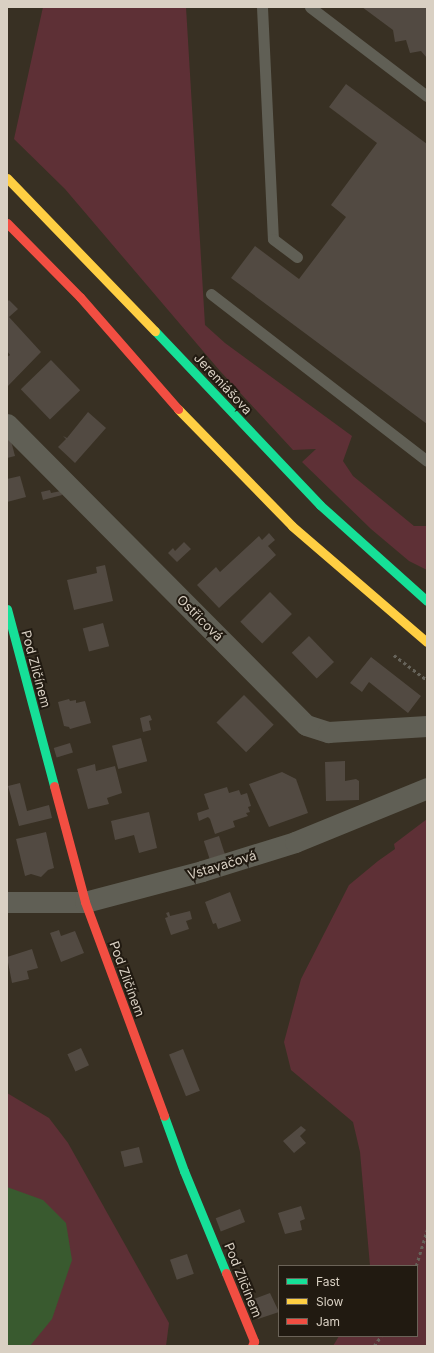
<!DOCTYPE html>
<meta charset="utf-8">
<style>
body{margin:0}
#map{position:relative;width:434px;height:1353px;overflow:hidden;background:#383023;font-family:Inter,sans-serif}
div>[style]{position:absolute}
.green>*{inset:0;background:#5e3036}
.water>*{inset:0;background:#395a2f}
.building>*{inset:0;background:#524a42;transform-origin:0 0}
.path>*{height:2.5px;margin-top:-1.25px;transform-origin:0;background:repeating-linear-gradient(90deg,#66635a 0 3px,transparent 0 6px)}
.lane>*{height:11px;margin:-5.5px;padding:0 5.5px;transform-origin:5.5px;border-radius:5.5px;background:#605f55}
.street>*{height:21px;margin:-10.5px;padding:0 10.5px;transform-origin:10.5px;border-radius:10.5px;background:#605f55}
.fast>*{height:9px;margin:-4.5px;padding:0 4.5px;transform-origin:4.5px;border-radius:4.5px;background:#16e098}
.slow>*{height:9px;margin:-4.5px;padding:0 4.5px;transform-origin:4.5px;border-radius:4.5px;background:#ffcf43}
.jam>*{height:9px;margin:-4.5px;padding:0 4.5px;transform-origin:4.5px;border-radius:4.5px;background:#f24e42}
span{translate:-50% -50%;white-space:nowrap;text-align:center;line-height:1.15;-webkit-text-stroke:4px #211a11;paint-order:stroke}
.street-label{font-size:13px;color:#d9d0c3}
.frame{position:absolute;inset:0;border:8px solid #d9d0c3;pointer-events:none}
.legend{position:absolute;left:278px;top:1265px;width:140px;height:72px;box-sizing:border-box;background:#211a11;border:1px solid #6b6358;margin:0;padding:5px 7px;list-style:none;font-size:12px;color:#d9d0c3}
.legend li{display:flex;align-items:center;gap:8px;height:20px}
.legend b{width:20px;border:1px solid #6b6358}
</style>
<div id="map">
<div class="green">
<i style="clip-path:polygon(43px 7px,186px 7px,205px 325px,225px 343px,352px 436px,343px 461px,353px 476px,414px 526px,427px 526px,427px 570px,409px 561px,371px 529px,302px 462px,316px 449px,293px 450px,220px 371px,65px 189px,14px 139px)"></i>
<i style="clip-path:polygon(427px 819px,427px 1346px,333px 1346px,339px 1336px,417px 1336px,417px 1266px,370px 1266px,360px 1152px,353px 1122px,291px 1070px,284px 1042px,301px 979px,349px 885px,378px 861px,395px 849px,394px 844px)"></i>
<i style="clip-path:polygon(7px 1093px,49px 1118px,68px 1143px,169px 1323px,166px 1346px,7px 1346px)"></i>
</div>
<div class="water">
<i style="clip-path:polygon(7px 1187px,43px 1200px,66px 1223px,72px 1260px,52px 1319px,30px 1346px,7px 1346px)"></i>
</div>
<div class="building">
<i style="clip-path:polygon(362px 7px,427px 7px,427px 58px,421px 51px,410px 53px,406px 40px,395px 42px,393px 30px)"></i>
<i style="clip-path:polygon(346px 84px,427px 144px,427px 424px,231px 278px,255px 246px,299px 279px,346px 217px,331px 205px,377px 143px,329px 107px)"></i>
<i style="clip-path:polygon(9px 300px,18px 309px,9px 317px,41px 352px,7px 387px,7px 357px,10px 355px,7px 351px,7px 302px)"></i>
<i style="left:51px;top:360px;width:42px;height:42px;rotate:46deg"></i>
<i style="clip-path:polygon(88px 412px,106px 428px,75px 463px,58px 447px,66px 439px,63px 436px,67px 438px)"></i>
<i style="clip-path:polygon(10px 437px,15px 456px,7px 458px,7px 439px)"></i>
<i style="clip-path:polygon(20px 476px,26px 497px,7px 502px,7px 479px)"></i>
<i style="clip-path:polygon(50px 490px,51px 493px,61px 491px,62px 495px,43px 500px,41px 492px)"></i>
<i style="clip-path:polygon(269px 533px,275px 540px,268px 546px,276px 555px,219px 608px,197px 585px,216px 567px,220px 572px,259px 536px,262px 540px)"></i>
<i style="clip-path:polygon(184px 542px,191px 549px,177px 562px,168px 553px,173px 548px,175px 551px)"></i>
<i style="clip-path:polygon(105px 565px,113px 601px,74px 610px,67px 580px,97px 573px,96px 567px)"></i>
<i style="left:270px;top:592px;width:31px;height:42px;rotate:45deg"></i>
<i style="left:103px;top:623px;width:24px;height:21px;rotate:75deg"></i>
<i style="left:309px;top:636px;width:36px;height:24px;rotate:46deg"></i>
<i style="clip-path:polygon(371px 657px,421px 696px,408px 713px,369px 682px,362px 692px,350px 683px)"></i>
<i style="left:244px;top:695px;width:42px;height:39px;rotate:45deg"></i>
<i style="clip-path:polygon(69px 699px,70px 701px,76px 700px,76px 703px,85px 701px,91px 723px,70px 729px,69px 727px,64px 726px,58px 702px)"></i>
<i style="clip-path:polygon(150px 715px,152px 720px,149px 721px,151px 730px,143px 732px,140px 718px)"></i>
<i style="left:141px;top:738px;width:24px;height:30px;rotate:75deg"></i>
<i style="left:70px;top:743px;width:10px;height:17px;rotate:73deg"></i>
<i style="clip-path:polygon(345px 761px,345px 781px,356px 779px,359px 781px,359px 800px,326px 801px,325px 762px)"></i>
<i style="clip-path:polygon(95px 764px,96px 771px,115px 766px,122px 793px,107px 798px,109px 804px,88px 809px,77px 769px)"></i>
<i style="clip-path:polygon(282px 772px,296px 779px,308px 813px,269px 827px,249px 784px)"></i>
<i style="clip-path:polygon(20px 783px,27px 811px,49px 805px,52px 818px,19px 826px,8px 786px)"></i>
<i style="clip-path:polygon(227px 787px,229px 793px,239px 790px,241px 795px,247px 793px,251px 806px,248px 807px,250px 812px,246px 813px,248px 816px,233px 821px,235px 827px,215px 834px,210px 819px,208px 817px,199px 821px,197px 813px,209px 809px,204px 794px)"></i>
<i style="clip-path:polygon(149px 812px,157px 848px,139px 853px,134px 835px,115px 840px,111px 821px)"></i>
<i style="clip-path:polygon(46px 832px,54px 868px,48px 870px,41px 877px,31px 874px,25px 876px,16px 839px)"></i>
<i style="left:219px;top:836px;width:19px;height:16px;rotate:72deg"></i>
<i style="clip-path:polygon(230px 892px,241px 921px,218px 929px,216px 923px,213px 924px,205px 902px)"></i>
<i style="clip-path:polygon(190px 911px,192px 919px,186px 921px,189px 929px,171px 935px,165px 918px,168px 917px,166px 913px,169px 912px,170px 916px)"></i>
<i style="clip-path:polygon(59px 930px,61px 936px,75px 931px,84px 953px,61px 962px,50px 933px)"></i>
<i style="clip-path:polygon(32px 949px,38px 968px,27px 971px,29px 979px,12px 983px,7px 957px)"></i>
<i style="left:81px;top:1048px;width:19px;height:15px;rotate:65deg"></i>
<i style="left:183px;top:1049px;width:45px;height:15px;rotate:68deg"></i>
<i style="clip-path:polygon(301px 1126px,306px 1130px,300px 1136px,306px 1143px,294px 1153px,283px 1141px)"></i>
<i style="left:139px;top:1147px;width:16px;height:19px;rotate:76deg"></i>
<i style="clip-path:polygon(301px 1206px,305px 1219px,300px 1221px,302px 1230px,285px 1234px,278px 1213px)"></i>
<i style="left:240px;top:1209px;width:14px;height:26px;rotate:69deg"></i>
<i style="left:187px;top:1254px;width:21px;height:18px;rotate:71deg"></i>
<i style="clip-path:polygon(270px 1293px,279px 1312px,258px 1319px,253px 1312px,258px 1307px,254px 1299px)"></i>
</div>
<div class="path">
<i style="left:394px;top:655px;width:41px;rotate:37.1deg"></i>
<i style="left:416px;top:1266px;width:38px;rotate:-73deg"></i>
<i style="left:374px;top:1346px;width:12px;rotate:-55deg"></i>
</div>
<div class="lane">
<i style="left:262px;top:7px;width:232px;rotate:87.3deg"></i>
<i style="left:273px;top:239px;width:30px;rotate:37deg"></i>
<i style="left:310px;top:7px;width:147px;rotate:37.3deg"></i>
<i style="left:211px;top:294px;width:273px;rotate:37.7deg"></i>
</div>
<div class="street">
<i style="left:7px;top:424px;width:424px;rotate:45.2deg"></i>
<i style="left:306px;top:725px;width:23px;rotate:18deg"></i>
<i style="left:328px;top:732px;width:99px;rotate:-3.5deg"></i>
<i style="left:7px;top:902px;width:78px"></i>
<i style="left:85px;top:902px;width:121px;rotate:-14.8deg"></i>
<i style="left:202px;top:871px;width:97px;rotate:-17.3deg"></i>
<i style="left:295px;top:842px;width:143px;rotate:-22.2deg"></i>
</div>
<div class="fast">
<i style="left:155px;top:331px;width:240px;rotate:46.5deg"></i>
<i style="left:320px;top:505px;width:144px;rotate:41.9deg"></i>
<i style="left:7px;top:609px;width:183px;rotate:75.1deg"></i>
<i style="left:164px;top:1116px;width:59px;rotate:70deg"></i>
<i style="left:184px;top:1171px;width:110px;rotate:67.6deg"></i>
</div>
<div class="slow">
<i style="left:7px;top:178px;width:213px;rotate:46deg"></i>
<i style="left:178px;top:409px;width:163px;rotate:45.7deg"></i>
<i style="left:292px;top:526px;width:178px;rotate:40.7deg"></i>
</div>
<div class="jam">
<i style="left:7px;top:223px;width:104px;rotate:45.4deg"></i>
<i style="left:80px;top:297px;width:149px;rotate:48.8deg"></i>
<i style="left:54px;top:786px;width:120px;rotate:75deg"></i>
<i style="left:85px;top:902px;width:228px;rotate:69.7deg"></i>
<i style="left:226px;top:1273px;width:74px;rotate:67.6deg"></i>
<i style="left:254px;top:1341px;width:5px;rotate:112deg"></i>
</div>
<div class="street-label">
<span style="left:223px;top:384px;rotate:47deg">Jeremiášova</span>
<span style="left:200px;top:618px;rotate:45deg">Ostřicová</span>
<span style="left:36px;top:669px;rotate:75deg">Pod Zličínem</span>
<span style="left:222px;top:865px;rotate:-17deg">Vstavačová</span>
<span style="left:127px;top:979px;rotate:70deg">Pod Zličínem</span>
<span style="left:243px;top:1280px;rotate:68deg">Pod Zličínem</span>
</div>
<div class="frame"></div>
<ul class="legend">
<li><b style="height:5px;background:#16e098"></b>Fast</li>
<li><b style="height:5px;background:#ffcf43"></b>Slow</li>
<li><b style="height:5px;background:#f24e42"></b>Jam</li>
</ul>
</div>
